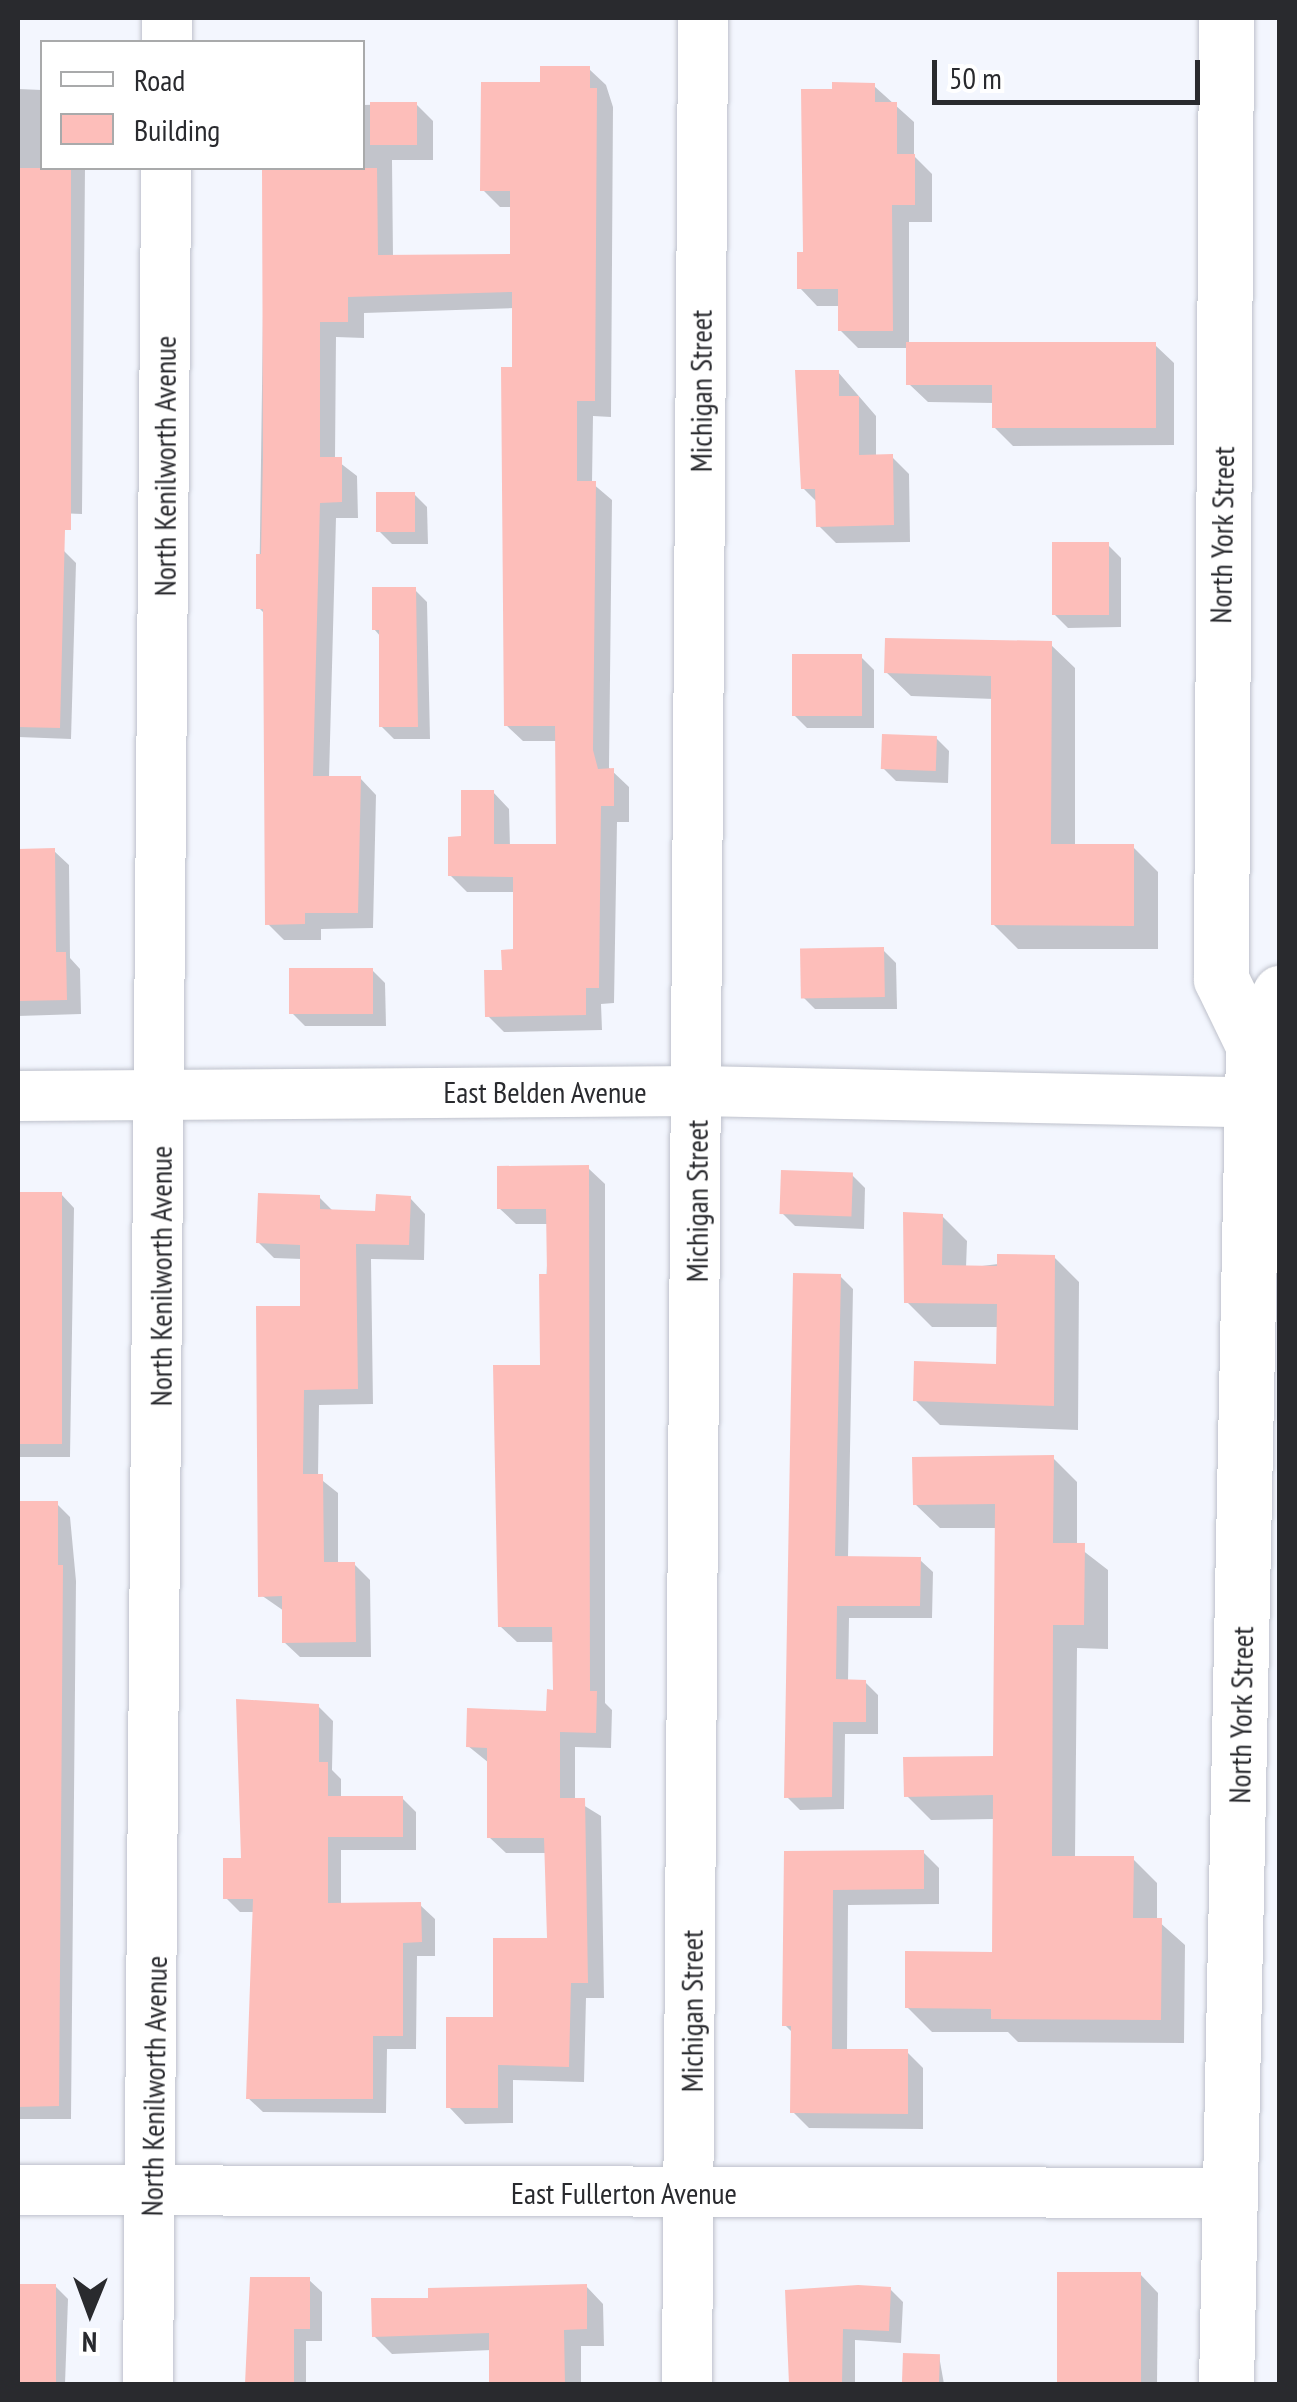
<!DOCTYPE html>
<style>
body{margin:0}
#map{position:relative;width:1297px;height:2402px;overflow:hidden;background:#f3f6fe;font-family:"PT Sans Narrow",sans-serif}
div>[style]{position:absolute}
.shadow>*{inset:0;background:#0003}
.building>*{inset:0;background:#fdbeba;transform-origin:0 0}
.roads{filter:drop-shadow(0 0 2px #bec1cb) drop-shadow(0 0 2px #bec1cb)}
.minor>*{height:50px;margin:-25px;padding:0 25px;transform-origin:25px;border-radius:25px;background:#fff}
.major>*{height:55px;margin:-27.5px;padding:0 27.5px;transform-origin:27.5px;border-radius:27.5px;background:#fff}
span{translate:-50% -50%;white-space:nowrap;text-align:center;line-height:1.15;-webkit-text-stroke:9px #fff;paint-order:stroke}
.street-label{font-size:30px;color:#292a2e}
.frame{position:absolute;inset:0;border:20px solid #292a2e;pointer-events:none}
.legend{position:absolute;left:40px;top:40px;width:325px;height:130px;box-sizing:border-box;background:#fff;border:2px solid #a9aaab;margin:0;padding:12px 18px;list-style:none;font-size:30px;color:#292a2e}
.legend li{display:flex;align-items:center;gap:20px;height:50px}
.legend b{width:50px;border:2px solid #a9aaab}
.north{position:absolute;left:40px;top:2262px;width:100px;height:100px;-webkit-text-stroke:8px #fff;paint-order:stroke;rotate:181deg;font-size:28px;font-weight:700;line-height:40px;text-align:center;color:#292a2e}
.north::after{content:'';display:block;margin:auto;width:35px;height:45px;background:#292a2e;clip-path:polygon(50% 0,100% 100%,50% 72%,0 100%)}
.scale{position:absolute;left:932px;top:60px;width:268px;height:45px;box-sizing:border-box;border:5px solid #292a2e;border-top:0;padding-left:12px;font-size:30px;line-height:35px;white-space:nowrap;color:#292a2e;-webkit-text-stroke:8px #fff;paint-order:stroke}
</style>
<div id="map">
<div class="shadow">
<i style="clip-path:polygon(589px 69px,606px 85px,613px 107px,611px 417px,593px 416px,592px 483px,612px 500px,609px 768px,629px 787px,629px 822px,617px 822px,614px 1003px,601px 1004px,602px 1030px,504px 1032px,488px 1016px,516px 952px,515px 892px,467px 892px,450px 875px,493px 792px,509px 809px,510px 847px,559px 847px,557px 741px,523px 741px,506px 725px,515px 308px,364px 313px,364px 338px,336px 337px,335px 459px,357px 476px,358px 518px,336px 518px,329px 778px,360px 778px,376px 795px,373px 928px,321px 929px,321px 940px,284px 940px,268px 924px,266px 615px,259px 608px,265px 168px,362px 168px,362px 105px,416px 104px,433px 121px,433px 160px,392px 160px,393px 257px,513px 257px,513px 207px,500px 207px,483px 190px,542px 85px)"></i>
<i style="clip-path:polygon(874px 86px,914px 122px,914px 156px,932px 174px,932px 222px,909px 222px,909px 345px,1155px 345px,1174px 363px,1174px 445px,1013px 446px,994px 427px,994px 403px,928px 402px,909px 384px,909px 348px,858px 348px,840px 330px,841px 306px,817px 306px,800px 288px,805px 255px,804px 91px)"></i>
<i style="clip-path:polygon(18px 89px,42px 90px,42px 168px,85px 168px,82px 514px,32px 512px,18px 414px)"></i>
<i style="clip-path:polygon(838px 372px,876px 416px,876px 457px,892px 457px,909px 474px,910px 542px,836px 543px,819px 526px,818px 503px,803px 488px)"></i>
<i style="clip-path:polygon(414px 494px,427px 507px,428px 544px,392px 544px,379px 531px)"></i>
<i style="clip-path:polygon(1108px 545px,1121px 558px,1121px 627px,1068px 628px,1055px 615px)"></i>
<i style="clip-path:polygon(64px 551px,76px 563px,71px 739px,18px 737px,18px 580px)"></i>
<i style="clip-path:polygon(414px 589px,427px 602px,430px 739px,394px 739px,381px 726px,381px 637px,374px 629px)"></i>
<i style="clip-path:polygon(1050px 644px,1075px 668px,1075px 847px,1133px 847px,1158px 872px,1158px 949px,1018px 949px,993px 924px,994px 699px,911px 696px,886px 672px)"></i>
<i style="clip-path:polygon(861px 657px,874px 670px,874px 728px,807px 728px,794px 715px)"></i>
<i style="clip-path:polygon(936px 738px,949px 751px,948px 783px,896px 781px,883px 768px)"></i>
<i style="clip-path:polygon(18px 851px,54px 851px,69px 865px,70px 958px,80px 969px,81px 1014px,18px 1016px)"></i>
<i style="clip-path:polygon(883px 950px,896px 963px,897px 1009px,815px 1009px,802px 996px)"></i>
<i style="clip-path:polygon(372px 970px,385px 983px,386px 1026px,305px 1026px,292px 1013px)"></i>
<i style="clip-path:polygon(588px 1168px,605px 1184px,605px 1703px,612px 1710px,611px 1748px,575px 1747px,575px 1800px,601px 1816px,604px 1998px,586px 1998px,584px 2082px,513px 2080px,513px 2123px,465px 2124px,449px 2107px,495px 2019px,550px 1941px,547px 1853px,506px 1853px,489px 1837px,489px 1763px,468px 1746px,549px 1713px,556px 1692px,555px 1642px,517px 1642px,500px 1626px,542px 1368px,549px 1224px,516px 1224px,499px 1208px)"></i>
<i style="clip-path:polygon(852px 1175px,865px 1188px,864px 1229px,795px 1226px,782px 1213px)"></i>
<i style="clip-path:polygon(18px 1194px,61px 1194px,74px 1208px,70px 1457px,20px 1457px,20px 1504px,57px 1504px,70px 1517px,76px 1581px,71px 2119px,18px 2119px)"></i>
<i style="clip-path:polygon(319px 1197px,334px 1212px,377px 1214px,410px 1198px,425px 1214px,424px 1260px,371px 1259px,373px 1404px,319px 1405px,318px 1477px,338px 1493px,338px 1564px,354px 1564px,370px 1580px,371px 1657px,300px 1657px,284px 1642px,284px 1611px,261px 1595px,302px 1308px,302px 1259px,274px 1258px,258px 1242px)"></i>
<i style="clip-path:polygon(942px 1216px,967px 1241px,966px 1268px,1054px 1257px,1079px 1282px,1078px 1430px,940px 1425px,915px 1400px,999px 1366px,999px 1327px,932px 1327px,907px 1302px)"></i>
<i style="clip-path:polygon(840px 1276px,853px 1289px,848px 1558px,920px 1560px,933px 1572px,932px 1618px,849px 1618px,848px 1682px,865px 1682px,878px 1695px,878px 1734px,845px 1734px,844px 1809px,800px 1810px,787px 1797px)"></i>
<i style="clip-path:polygon(1053px 1458px,1077px 1482px,1077px 1546px,1108px 1570px,1108px 1649px,1077px 1648px,1075px 1858px,1133px 1859px,1157px 1883px,1157px 1920px,1185px 1945px,1184px 2043px,1018px 2042px,1008px 2032px,932px 2032px,907px 2007px,994px 1954px,995px 1819px,931px 1820px,906px 1795px,996px 1758px,997px 1528px,940px 1528px,915px 1504px)"></i>
<i style="clip-path:polygon(318px 1706px,333px 1721px,332px 1770px,341px 1779px,341px 1798px,402px 1798px,416px 1812px,416px 1850px,341px 1850px,341px 1905px,420px 1905px,435px 1919px,435px 1956px,417px 1956px,416px 2049px,387px 2049px,386px 2113px,263px 2112px,248px 2098px,255px 1912px,240px 1912px,226px 1898px)"></i>
<i style="clip-path:polygon(923px 1852px,939px 1868px,939px 1904px,848px 1905px,847px 2052px,907px 2052px,923px 2068px,923px 2129px,809px 2128px,793px 2112px,794px 2034px,785px 2025px,787px 1854px)"></i>
<i style="clip-path:polygon(1060px 2274px,1140px 2274px,1158px 2293px,1157px 2384px,1059px 2384px)"></i>
<i style="clip-path:polygon(309px 2280px,322px 2292px,322px 2341px,306px 2341px,306px 2384px,247px 2384px,247px 2356px)"></i>
<i style="clip-path:polygon(18px 2286px,55px 2286px,68px 2299px,65px 2384px,18px 2384px)"></i>
<i style="clip-path:polygon(586px 2286px,603px 2304px,604px 2346px,581px 2346px,581px 2384px,492px 2384px,492px 2350px,392px 2354px,374px 2336px,431px 2300px)"></i>
<i style="clip-path:polygon(890px 2289px,903px 2302px,901px 2343px,855px 2340px,855px 2384px,792px 2384px,793px 2336px)"></i>
<i style="clip-path:polygon(906px 2355px,939px 2356px,944px 2384px,905px 2384px)"></i>
</div>
<div class="building">
<i style="clip-path:polygon(540px 66px,590px 66px,590px 88px,597px 88px,595px 401px,577px 401px,577px 481px,596px 481px,593px 750px,598px 769px,614px 768px,614px 806px,601px 806px,599px 988px,586px 988px,586px 1015px,485px 1017px,484px 970px,502px 970px,501px 950px,513px 949px,513px 877px,448px 876px,448px 837px,461px 836px,461px 790px,494px 790px,494px 844px,556px 844px,555px 726px,504px 726px,501px 367px,512px 367px,512px 292px,348px 297px,348px 322px,320px 322px,320px 457px,342px 457px,342px 502px,320px 503px,313px 776px,361px 776px,358px 913px,305px 913px,305px 924px,265px 925px,263px 609px,256px 609px,256px 554px,261px 554px,263px 457px,262px 168px,377px 168px,378px 255px,510px 254px,510px 191px,480px 191px,481px 82px,540px 82px)"></i>
<i style="clip-path:polygon(832px 82px,875px 83px,875px 102px,897px 102px,897px 154px,915px 154px,915px 205px,892px 205px,893px 331px,838px 331px,838px 289px,797px 289px,797px 252px,803px 252px,801px 89px,832px 89px)"></i>
<i style="left:370px;top:102px;width:47px;height:43px"></i>
<i style="clip-path:polygon(19px 168px,71px 168px,71px 530px,65px 530px,60px 728px,18px 727px)"></i>
<i style="clip-path:polygon(906px 342px,1156px 342px,1156px 428px,992px 428px,992px 385px,906px 385px)"></i>
<i style="clip-path:polygon(795px 370px,839px 370px,839px 396px,859px 396px,859px 455px,893px 454px,894px 525px,816px 527px,815px 489px,801px 489px)"></i>
<i style="left:376px;top:492px;width:39px;height:40px"></i>
<i style="left:1109px;top:542px;width:73px;height:57px;rotate:90deg"></i>
<i style="clip-path:polygon(372px 587px,416px 587px,418px 727px,379px 727px,379px 630px,372px 630px)"></i>
<i style="clip-path:polygon(885px 638px,1052px 641px,1051px 844px,1134px 844px,1134px 926px,991px 925px,991px 676px,884px 673px)"></i>
<i style="left:792px;top:654px;width:70px;height:62px"></i>
<i style="left:882px;top:734px;width:55px;height:35px;rotate:2deg"></i>
<i style="clip-path:polygon(55px 848px,56px 952px,66px 952px,67px 1000px,18px 1001px,18px 849px)"></i>
<i style="left:884px;top:947px;width:50px;height:84px;rotate:89deg"></i>
<i style="left:289px;top:968px;width:84px;height:46px"></i>
<i style="clip-path:polygon(589px 1165px,590px 1691px,597px 1691px,596px 1733px,560px 1732px,560px 1798px,585px 1798px,588px 1983px,571px 1983px,569px 2067px,498px 2065px,498px 2108px,446px 2108px,446px 2017px,493px 2017px,493px 1938px,547px 1938px,544px 1838px,487px 1838px,487px 1748px,466px 1747px,467px 1708px,546px 1711px,547px 1689px,553px 1690px,552px 1627px,498px 1627px,493px 1365px,540px 1365px,539px 1274px,547px 1274px,546px 1209px,497px 1209px,497px 1166px)"></i>
<i style="left:781px;top:1170px;width:72px;height:44px;rotate:2deg"></i>
<i style="left:18px;top:1192px;width:44px;height:252px"></i>
<i style="clip-path:polygon(258px 1193px,320px 1195px,320px 1209px,375px 1211px,376px 1194px,411px 1196px,409px 1245px,356px 1244px,358px 1389px,304px 1390px,303px 1474px,323px 1474px,324px 1562px,355px 1562px,356px 1642px,282px 1643px,282px 1596px,258px 1597px,256px 1306px,300px 1306px,300px 1245px,256px 1243px)"></i>
<i style="clip-path:polygon(903px 1212px,943px 1214px,942px 1265px,997px 1266px,997px 1254px,1055px 1255px,1054px 1406px,913px 1401px,914px 1361px,996px 1364px,997px 1304px,904px 1303px)"></i>
<i style="clip-path:polygon(793px 1273px,841px 1274px,835px 1556px,921px 1557px,920px 1606px,837px 1606px,836px 1679px,866px 1680px,866px 1722px,833px 1722px,832px 1797px,784px 1798px)"></i>
<i style="clip-path:polygon(1054px 1455px,1053px 1543px,1085px 1543px,1084px 1625px,1053px 1625px,1052px 1856px,1134px 1856px,1133px 1918px,1162px 1918px,1161px 2020px,991px 2019px,991px 2009px,905px 2008px,905px 1951px,992px 1952px,993px 1795px,904px 1797px,903px 1757px,993px 1756px,995px 1504px,913px 1505px,912px 1457px)"></i>
<i style="clip-path:polygon(18px 1501px,58px 1501px,58px 1565px,63px 1565px,59px 2106px,18px 2107px)"></i>
<i style="clip-path:polygon(236px 1699px,319px 1704px,319px 1762px,328px 1762px,328px 1796px,403px 1796px,403px 1837px,328px 1837px,328px 1903px,421px 1902px,422px 1942px,403px 1943px,403px 2036px,373px 2036px,373px 2099px,246px 2099px,253px 1899px,223px 1899px,223px 1858px,241px 1858px)"></i>
<i style="clip-path:polygon(924px 1850px,924px 1889px,833px 1890px,832px 2049px,908px 2049px,908px 2114px,790px 2113px,791px 2026px,782px 2026px,784px 1851px)"></i>
<i style="left:1057px;top:2272px;width:84px;height:112px"></i>
<i style="clip-path:polygon(250px 2277px,310px 2277px,310px 2329px,294px 2329px,294px 2384px,245px 2384px)"></i>
<i style="left:18px;top:2284px;width:38px;height:100px"></i>
<i style="clip-path:polygon(587px 2284px,587px 2329px,564px 2330px,565px 2384px,489px 2384px,489px 2333px,372px 2337px,371px 2298px,428px 2298px,428px 2288px)"></i>
<i style="clip-path:polygon(858px 2285px,891px 2287px,889px 2331px,843px 2329px,842px 2384px,789px 2384px,785px 2290px)"></i>
<i style="left:903px;top:2353px;width:37px;height:31px;rotate:2deg"></i>
</div>
<div class="roads">
<div class="minor">
<i style="left:167px;top:42px;width:24px;rotate:-90deg"></i>
<i style="left:18px;top:1096px;width:680px;rotate:-0.42deg"></i>
<i style="left:698px;top:1091px;width:582px;rotate:1.18deg"></i>
<i style="left:18px;top:2190px;width:1213px;rotate:0.14deg"></i>
<i style="left:148px;top:2384px;width:2216px;rotate:-89.53deg"></i>
<i style="left:687px;top:2384px;width:2366px;rotate:-89.61deg"></i>
</div>
<div class="major">
<i style="left:1226px;top:18px;width:961px;rotate:90.3deg"></i>
<i style="left:1221px;top:979px;width:73px;rotate:64.1deg"></i>
<i style="left:1226px;top:2384px;width:1339px;rotate:-88.84deg"></i>
<i style="left:1253px;top:1045px;width:59px;rotate:-62.6deg"></i>
</div>
</div>
<div class="street-label">
<span style="left:701px;top:391px;rotate:-90deg">Michigan Street</span>
<span style="left:165px;top:466px;rotate:-90deg">North Kenilworth Avenue</span>
<span style="left:1222px;top:535px;rotate:-89deg">North York Street</span>
<span style="left:545px;top:1092px">East Belden Avenue</span>
<span style="left:697px;top:1201px;rotate:-90deg">Michigan Street</span>
<span style="left:161px;top:1276px;rotate:-90deg">North Kenilworth Avenue</span>
<span style="left:1241px;top:1715px;rotate:-89deg">North York Street</span>
<span style="left:692px;top:2011px;rotate:-90deg">Michigan Street</span>
<span style="left:154px;top:2086px;rotate:-89deg">North Kenilworth Avenue</span>
<span style="left:624px;top:2193px">East Fullerton Avenue</span>
</div>
<div class="frame"></div>
<ul class="legend">
<li><b style="height:12px;background:#fff"></b>Road</li>
<li><b style="height:28px;background:#fdbeba"></b>Building</li>
</ul>
<div class="north">N</div>
<div class="scale">50 m</div>
</div>
